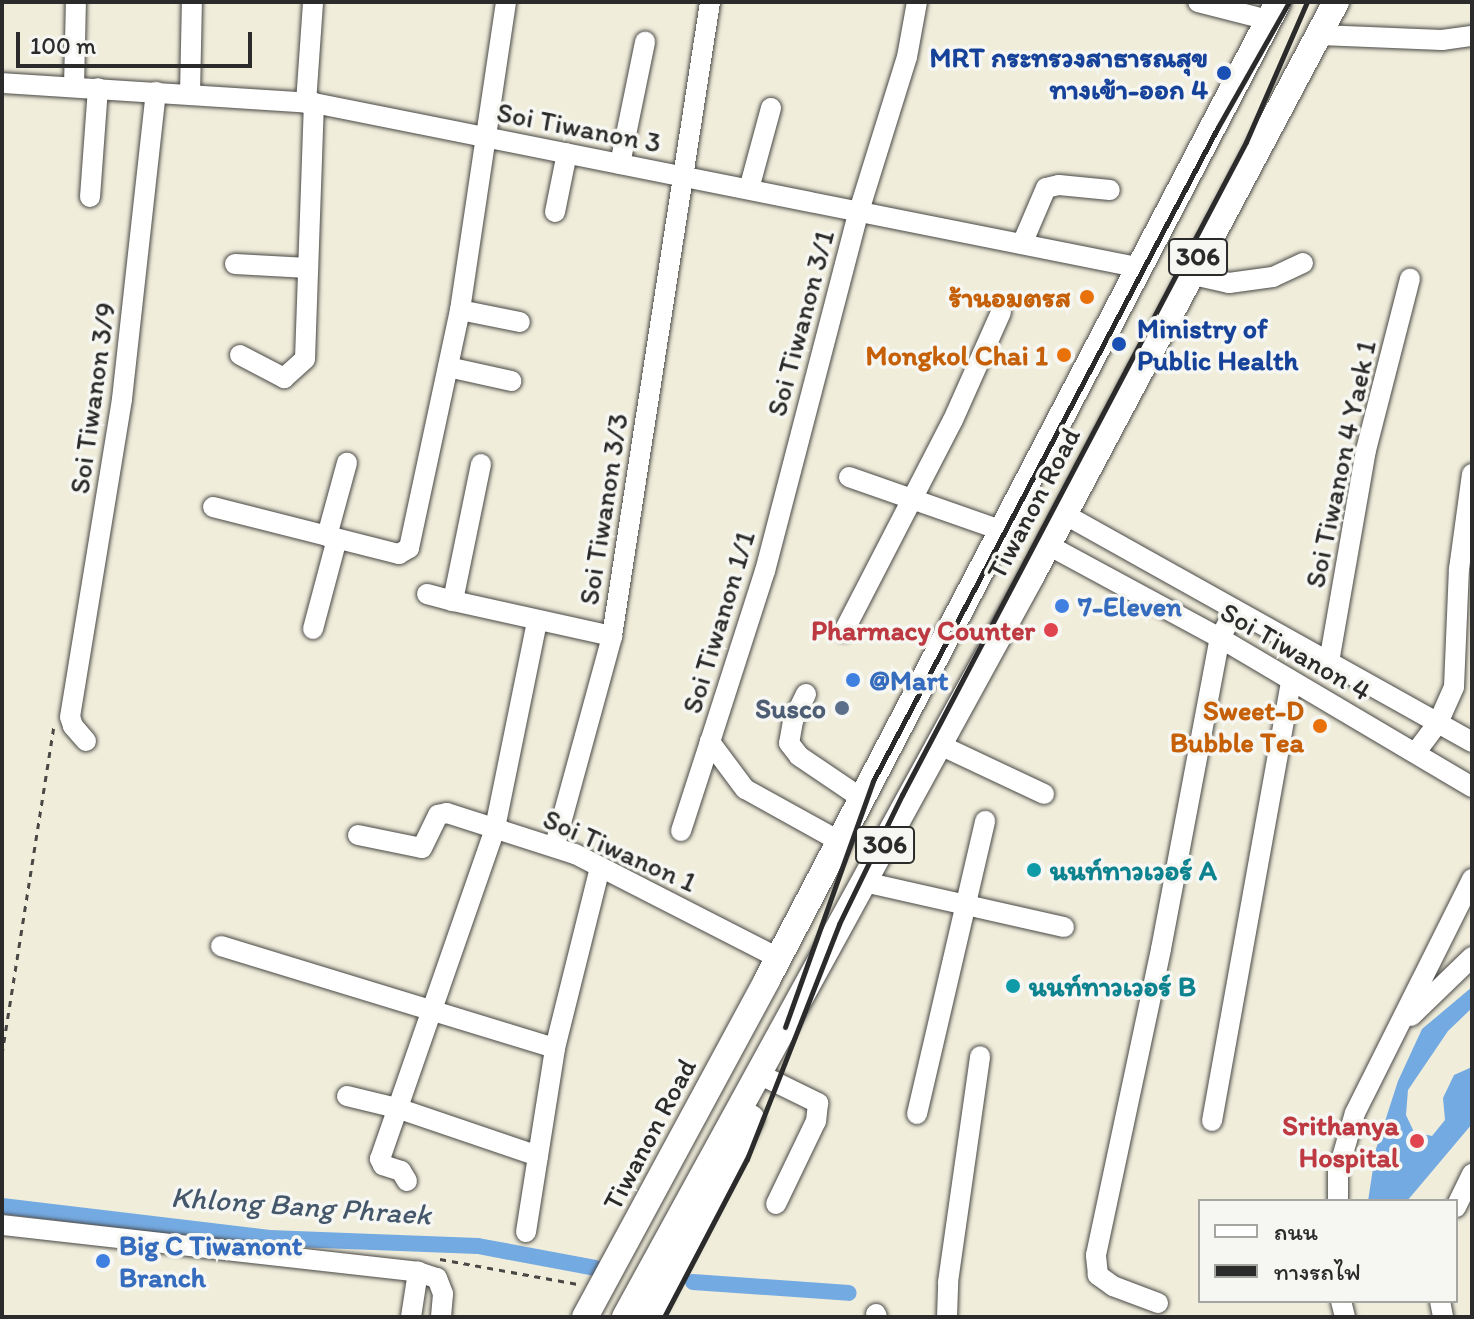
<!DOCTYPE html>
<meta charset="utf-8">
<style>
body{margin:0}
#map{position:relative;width:1474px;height:1319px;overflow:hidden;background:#f0eddb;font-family:Itim,"Playpen Sans Thai",sans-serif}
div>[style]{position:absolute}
.water>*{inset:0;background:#74aae2}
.canal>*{height:16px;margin:-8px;padding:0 8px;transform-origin:8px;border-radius:8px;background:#74aae2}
.path>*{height:3px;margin-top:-1.5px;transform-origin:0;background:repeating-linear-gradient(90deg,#494845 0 6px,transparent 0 12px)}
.roads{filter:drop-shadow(0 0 2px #494845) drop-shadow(0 0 2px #494845)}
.minor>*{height:20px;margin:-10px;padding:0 10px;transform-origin:10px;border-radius:10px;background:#fff}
.major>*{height:26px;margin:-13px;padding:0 13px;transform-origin:13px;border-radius:13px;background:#fff}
.rail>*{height:5px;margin:-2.5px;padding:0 2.5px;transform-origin:2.5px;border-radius:2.5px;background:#2b2b2b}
.dots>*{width:22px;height:22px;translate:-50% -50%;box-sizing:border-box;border:4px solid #f6f6f2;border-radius:50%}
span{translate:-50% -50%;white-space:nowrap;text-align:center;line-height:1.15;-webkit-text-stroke:7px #f6f6f2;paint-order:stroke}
.shield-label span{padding:2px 6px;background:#f6f6f2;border:2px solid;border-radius:6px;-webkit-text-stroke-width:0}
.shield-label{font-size:26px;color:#2b2b2b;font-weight:700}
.transit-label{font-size:28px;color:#164399;font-weight:700}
.right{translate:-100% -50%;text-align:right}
.left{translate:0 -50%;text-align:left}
.street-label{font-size:28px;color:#2b2b2b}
.food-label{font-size:28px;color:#c56008;font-weight:700}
.shop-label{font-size:28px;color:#366cbe;font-weight:700}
.health-label{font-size:28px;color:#be3a42;font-weight:700}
.service-label{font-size:28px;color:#4e5e75;font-weight:700}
.culture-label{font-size:28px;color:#0d838f;font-weight:700}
.water-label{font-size:30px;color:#45576b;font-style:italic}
.frame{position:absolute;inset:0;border:4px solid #2b2b2b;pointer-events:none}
.legend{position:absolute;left:1198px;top:1199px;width:260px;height:104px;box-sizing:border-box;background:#f6f6f2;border:2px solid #a5a5a2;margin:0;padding:10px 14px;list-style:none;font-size:24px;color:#2b2b2b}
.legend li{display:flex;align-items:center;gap:16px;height:40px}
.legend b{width:40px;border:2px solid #a5a5a2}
.scale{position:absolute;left:16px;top:32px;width:236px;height:36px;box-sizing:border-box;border:4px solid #2b2b2b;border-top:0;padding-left:10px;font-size:24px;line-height:28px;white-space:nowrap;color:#2b2b2b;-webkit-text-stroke:6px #f6f6f2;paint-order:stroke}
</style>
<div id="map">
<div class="water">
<i style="clip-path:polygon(1472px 987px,1472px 1008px,1448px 1031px,1408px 1090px,1406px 1115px,1414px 1132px,1432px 1136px,1445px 1120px,1443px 1098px,1454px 1075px,1472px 1067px,1472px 1124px,1407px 1201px,1368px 1201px,1376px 1149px,1398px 1081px,1422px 1029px)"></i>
</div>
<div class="canal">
<i style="left:2px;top:1206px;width:269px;rotate:6.8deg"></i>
<i style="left:269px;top:1238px;width:209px;rotate:2.2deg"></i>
<i style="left:478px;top:1246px;width:119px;rotate:10.6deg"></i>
<i style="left:693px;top:1282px;width:156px;rotate:4deg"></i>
</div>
<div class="path">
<i style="left:2px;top:1054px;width:332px;rotate:-81deg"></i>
<i style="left:440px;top:1259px;width:140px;rotate:10.3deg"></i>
</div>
<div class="roads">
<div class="minor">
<i style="left:1198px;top:2px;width:72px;rotate:14.4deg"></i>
<i style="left:1320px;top:35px;width:122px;rotate:2.3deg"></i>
<i style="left:1442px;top:40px;width:30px;rotate:-8deg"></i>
<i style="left:2px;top:83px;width:313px;rotate:3.7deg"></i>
<i style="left:314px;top:103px;width:843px;rotate:11.28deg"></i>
<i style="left:74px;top:87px;width:85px;rotate:-88.7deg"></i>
<i style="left:190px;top:94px;width:92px;rotate:-88.8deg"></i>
<i style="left:306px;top:103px;width:101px;rotate:-86deg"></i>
<i style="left:620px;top:164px;width:125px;rotate:-78.4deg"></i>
<i style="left:749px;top:189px;width:84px;rotate:-74.8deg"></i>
<i style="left:90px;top:197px;width:109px;rotate:-85.8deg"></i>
<i style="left:555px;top:212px;width:60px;rotate:-78.5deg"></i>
<i style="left:1022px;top:244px;width:61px;rotate:-66.8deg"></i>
<i style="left:1046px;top:188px;width:13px;rotate:-13deg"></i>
<i style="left:1059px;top:185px;width:51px;rotate:5.6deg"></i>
<i style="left:235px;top:264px;width:73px;rotate:3.1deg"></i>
<i style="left:1189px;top:274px;width:41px;rotate:12.7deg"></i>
<i style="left:1229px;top:283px;width:44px;rotate:-7.8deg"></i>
<i style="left:1273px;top:277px;width:33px;rotate:-25deg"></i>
<i style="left:460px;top:310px;width:61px;rotate:11.3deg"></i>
<i style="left:240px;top:355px;width:50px;rotate:27.6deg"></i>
<i style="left:284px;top:378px;width:28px;rotate:-42deg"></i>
<i style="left:305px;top:359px;width:256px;rotate:-88deg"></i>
<i style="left:448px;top:367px;width:65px;rotate:12.5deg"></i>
<i style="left:481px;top:464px;width:140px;rotate:101.6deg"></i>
<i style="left:453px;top:601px;width:163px;rotate:12.4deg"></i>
<i style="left:849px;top:477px;width:163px;rotate:19.3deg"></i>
<i style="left:213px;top:507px;width:192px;rotate:14.2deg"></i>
<i style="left:399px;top:554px;width:12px;rotate:-31deg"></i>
<i style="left:409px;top:548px;width:243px;rotate:-77.9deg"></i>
<i style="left:460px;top:310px;width:311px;rotate:-81.5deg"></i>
<i style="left:1064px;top:514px;width:467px;rotate:29.2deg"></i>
<i style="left:327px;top:536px;width:76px;rotate:-74.7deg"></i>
<i style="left:1048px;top:545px;width:196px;rotate:28.4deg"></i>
<i style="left:1220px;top:638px;width:293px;rotate:30.6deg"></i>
<i style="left:427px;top:594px;width:27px;rotate:15deg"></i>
<i style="left:313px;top:629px;width:93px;rotate:-75.1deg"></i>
<i style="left:844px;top:631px;width:237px;rotate:-62.7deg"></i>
<i style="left:953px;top:420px;width:118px;rotate:-66deg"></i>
<i style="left:1329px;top:662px;width:215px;rotate:-80.1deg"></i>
<i style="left:1366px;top:450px;width:177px;rotate:-75.6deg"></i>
<i style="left:806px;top:694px;width:30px;rotate:116deg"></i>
<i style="left:793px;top:721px;width:22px;rotate:100deg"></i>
<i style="left:789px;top:743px;width:16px;rotate:52deg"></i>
<i style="left:799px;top:756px;width:75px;rotate:34.1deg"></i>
<i style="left:86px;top:741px;width:20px;rotate:-131deg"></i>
<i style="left:73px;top:726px;width:9px;rotate:-108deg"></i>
<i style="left:70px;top:717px;width:322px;rotate:-80.7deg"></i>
<i style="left:122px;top:399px;width:309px;rotate:-83.7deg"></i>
<i style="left:940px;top:745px;width:115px;rotate:25.2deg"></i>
<i style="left:1416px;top:752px;width:36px;rotate:-53deg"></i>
<i style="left:1438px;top:723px;width:39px;rotate:-66deg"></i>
<i style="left:1454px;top:687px;width:118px;rotate:-87.6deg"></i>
<i style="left:1459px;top:569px;width:96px;rotate:-82.2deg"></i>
<i style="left:681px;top:831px;width:94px;rotate:-72deg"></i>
<i style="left:358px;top:835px;width:65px;rotate:11.5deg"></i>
<i style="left:422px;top:848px;width:37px;rotate:-64deg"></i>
<i style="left:438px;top:815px;width:9px;rotate:-13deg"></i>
<i style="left:447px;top:813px;width:134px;rotate:17.8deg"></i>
<i style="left:575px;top:854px;width:228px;rotate:27.1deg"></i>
<i style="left:839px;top:841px;width:107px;rotate:-151deg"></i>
<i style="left:745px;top:789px;width:59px;rotate:-126.7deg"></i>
<i style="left:710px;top:742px;width:180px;rotate:-72.2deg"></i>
<i style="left:765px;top:571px;width:372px;rotate:-75.4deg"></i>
<i style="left:859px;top:211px;width:161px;rotate:-72.7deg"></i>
<i style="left:907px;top:57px;width:56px;rotate:-79.7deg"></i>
<i style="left:555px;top:845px;width:217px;rotate:-74.7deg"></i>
<i style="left:612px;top:636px;width:642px;rotate:-81.21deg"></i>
<i style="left:864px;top:882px;width:205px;rotate:12.7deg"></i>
<i style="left:221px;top:946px;width:349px;rotate:17deg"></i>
<i style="left:1411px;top:1016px;width:85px;rotate:-44deg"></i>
<i style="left:769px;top:1079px;width:55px;rotate:26.1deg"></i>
<i style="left:818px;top:1103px;width:18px;rotate:96deg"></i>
<i style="left:816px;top:1121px;width:92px;rotate:115.7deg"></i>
<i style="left:347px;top:1096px;width:51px;rotate:13.5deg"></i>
<i style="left:397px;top:1108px;width:149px;rotate:18.8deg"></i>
<i style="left:917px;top:1114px;width:301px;rotate:-76.9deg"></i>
<i style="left:1212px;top:1121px;width:446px;rotate:-79.8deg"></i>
<i style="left:407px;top:1181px;width:12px;rotate:-121deg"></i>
<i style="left:401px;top:1171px;width:19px;rotate:-162deg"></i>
<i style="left:383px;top:1165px;width:7px;rotate:-117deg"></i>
<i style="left:380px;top:1159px;width:350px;rotate:-70.8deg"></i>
<i style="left:495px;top:828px;width:210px;rotate:-78.5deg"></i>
<i style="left:1338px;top:1201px;width:30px;rotate:-90deg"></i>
<i style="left:1338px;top:1171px;width:60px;rotate:-73.7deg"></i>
<i style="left:1355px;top:1113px;width:262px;rotate:-63.4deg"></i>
<i style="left:1456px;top:1207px;width:37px;rotate:-64deg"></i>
<i style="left:2px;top:1225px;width:419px;rotate:6.4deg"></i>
<i style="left:526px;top:1232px;width:186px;rotate:-81deg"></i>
<i style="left:555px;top:1048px;width:186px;rotate:-76deg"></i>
<i style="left:1341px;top:1301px;width:16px;rotate:76deg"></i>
<i style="left:1440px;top:1301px;width:16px;rotate:79deg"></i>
<i style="left:1158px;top:1303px;width:48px;rotate:-159.3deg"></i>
<i style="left:1113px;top:1286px;width:19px;rotate:-144deg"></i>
<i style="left:1098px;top:1275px;width:20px;rotate:-96deg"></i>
<i style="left:1096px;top:1255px;width:313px;rotate:-78deg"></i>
<i style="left:1161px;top:949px;width:317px;rotate:-79.3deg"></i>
<i style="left:1220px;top:638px;width:32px;rotate:-62deg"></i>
<i style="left:876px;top:1314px;width:3px;rotate:72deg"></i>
<i style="left:411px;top:1317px;width:46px;rotate:-81.2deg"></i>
<i style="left:418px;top:1272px;width:20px;rotate:18deg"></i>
<i style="left:437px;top:1278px;width:17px;rotate:69deg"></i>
<i style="left:443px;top:1294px;width:23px;rotate:95deg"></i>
<i style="left:947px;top:1317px;width:35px;rotate:-88deg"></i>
<i style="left:948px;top:1282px;width:228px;rotate:-81.9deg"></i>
</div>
<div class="major">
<i style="left:585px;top:1317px;width:383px;rotate:-61.6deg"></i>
<i style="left:767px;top:980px;width:1103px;rotate:-62.41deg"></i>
<i style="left:625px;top:1317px;width:846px;rotate:-61.25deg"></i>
<i style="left:1032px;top:575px;width:649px;rotate:-62.05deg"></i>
<i style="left:648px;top:1317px;width:224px;rotate:-62.6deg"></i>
</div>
</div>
<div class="rail">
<i style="left:785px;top:1027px;width:261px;rotate:-70.3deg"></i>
<i style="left:873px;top:781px;width:739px;rotate:-62.19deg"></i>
<i style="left:1218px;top:127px;width:144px;rotate:-60.4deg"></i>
<i style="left:664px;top:1317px;width:178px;rotate:-62.3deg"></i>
<i style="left:747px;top:1159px;width:252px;rotate:-68.6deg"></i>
<i style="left:839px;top:924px;width:144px;rotate:-64deg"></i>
<i style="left:902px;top:795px;width:738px;rotate:-62.22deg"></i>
<i style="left:1246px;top:142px;width:153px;rotate:-66.5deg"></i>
</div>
<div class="dots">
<i style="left:1224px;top:73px;background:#1a4fb4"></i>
<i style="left:1087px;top:297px;background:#e8710a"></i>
<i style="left:1119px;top:344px;background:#1a4fb4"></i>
<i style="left:1064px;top:355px;background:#e8710a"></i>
<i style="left:1062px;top:606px;background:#3f7fe0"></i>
<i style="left:1051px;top:630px;background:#e0444e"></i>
<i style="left:853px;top:680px;background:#3f7fe0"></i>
<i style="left:842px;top:708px;background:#5c6f8a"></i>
<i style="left:1320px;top:726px;background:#e8710a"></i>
<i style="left:1034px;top:870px;background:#0f9aa8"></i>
<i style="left:1013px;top:986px;background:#0f9aa8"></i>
<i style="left:1417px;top:1141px;background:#e0444e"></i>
<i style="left:103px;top:1261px;background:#3f7fe0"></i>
</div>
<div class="shield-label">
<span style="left:1198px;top:257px">306</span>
<span style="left:885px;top:845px">306</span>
</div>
<div class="transit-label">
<span class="right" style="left:1208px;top:73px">MRT กระทรวงสาธารณสุข<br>ทางเข้า-ออก 4</span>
<span class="left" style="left:1137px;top:344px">Ministry of<br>Public Health</span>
</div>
<div class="street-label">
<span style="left:579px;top:127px;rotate:11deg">Soi Tiwanon 3</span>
<span style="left:800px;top:323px;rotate:-75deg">Soi Tiwanon 3/1</span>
<span style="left:92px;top:398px;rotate:-82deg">Soi Tiwanon 3/9</span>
<span style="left:1340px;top:464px;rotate:-78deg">Soi Tiwanon 4 Yaek 1</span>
<span style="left:1033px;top:503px;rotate:-62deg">Tiwanon Road</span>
<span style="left:603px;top:509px;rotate:-81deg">Soi Tiwanon 3/3</span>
<span style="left:718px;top:622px;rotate:-73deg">Soi Tiwanon 1/1</span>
<span style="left:1296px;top:651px;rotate:30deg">Soi Tiwanon 4</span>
<span style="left:620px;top:850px;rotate:24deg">Soi Tiwanon 1</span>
<span style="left:649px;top:1134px;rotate:-62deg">Tiwanon Road</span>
</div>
<div class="food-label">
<span class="right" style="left:1071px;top:297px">ร้านอมตรส</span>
<span class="right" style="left:1048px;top:355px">Mongkol Chai 1</span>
<span class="right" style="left:1304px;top:726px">Sweet-D<br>Bubble Tea</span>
</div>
<div class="shop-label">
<span class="left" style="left:1078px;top:606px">7-Eleven</span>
<span class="left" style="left:869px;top:680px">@Mart</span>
<span class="left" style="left:119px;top:1261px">Big C Tiwanont<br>Branch</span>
</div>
<div class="health-label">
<span class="right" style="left:1035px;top:630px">Pharmacy Counter</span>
<span class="right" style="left:1399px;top:1141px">Srithanya<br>Hospital</span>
</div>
<div class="service-label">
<span class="right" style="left:826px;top:708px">Susco</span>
</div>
<div class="culture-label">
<span class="left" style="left:1050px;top:870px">นนท์ทาวเวอร์ A</span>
<span class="left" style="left:1029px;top:986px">นนท์ทาวเวอร์ B</span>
</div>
<div class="water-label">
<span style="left:301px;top:1206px;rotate:4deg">Khlong Bang Phraek</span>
</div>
<div class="frame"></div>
<ul class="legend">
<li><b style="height:10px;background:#fff"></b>ถนน</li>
<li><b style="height:10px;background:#2b2b2b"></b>ทางรถไฟ</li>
</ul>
<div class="scale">100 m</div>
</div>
